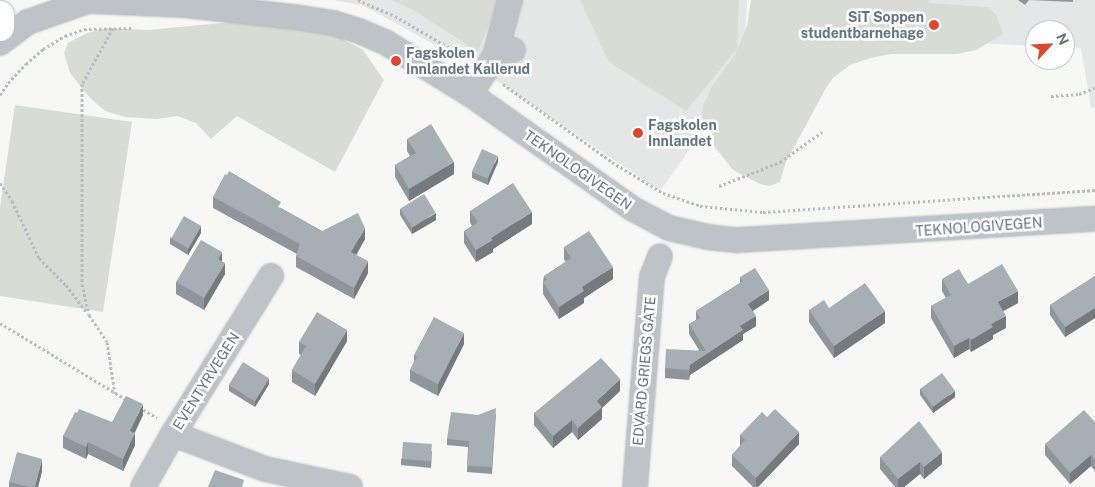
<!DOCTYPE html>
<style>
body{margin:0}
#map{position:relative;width:1095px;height:487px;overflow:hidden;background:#f7f7f5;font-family:"Public Sans",sans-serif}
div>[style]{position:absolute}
.built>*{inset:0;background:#e5e7e6}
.green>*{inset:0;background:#d8dcd4}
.path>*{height:3px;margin-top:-1.5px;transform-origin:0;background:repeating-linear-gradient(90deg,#b9bcbf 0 2.5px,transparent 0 5px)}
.roads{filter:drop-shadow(0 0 1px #b2b8bb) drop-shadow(0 0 1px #b2b8bb)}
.minor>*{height:24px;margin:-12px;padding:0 12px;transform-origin:12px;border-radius:12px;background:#bec3c7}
.major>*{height:28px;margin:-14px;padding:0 14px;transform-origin:14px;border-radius:14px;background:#fff}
.wall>*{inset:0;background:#8e969b}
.shaded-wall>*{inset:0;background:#747a7e}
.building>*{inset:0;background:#a5afb4;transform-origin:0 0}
.dots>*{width:14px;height:14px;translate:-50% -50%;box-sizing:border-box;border:2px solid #fff;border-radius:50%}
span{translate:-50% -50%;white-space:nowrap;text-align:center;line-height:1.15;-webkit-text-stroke:5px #fff;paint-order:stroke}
.poi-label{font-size:14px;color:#63757f;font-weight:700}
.right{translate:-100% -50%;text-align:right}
.left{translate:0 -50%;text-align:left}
.street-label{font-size:14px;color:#63757f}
.north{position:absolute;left:1025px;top:20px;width:50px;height:50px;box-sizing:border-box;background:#fff;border:1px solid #c1c8cc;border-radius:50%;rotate:65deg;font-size:14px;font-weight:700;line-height:20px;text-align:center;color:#63757f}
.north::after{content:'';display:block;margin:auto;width:18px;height:22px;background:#dd472f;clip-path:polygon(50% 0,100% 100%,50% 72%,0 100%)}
</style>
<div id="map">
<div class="built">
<i style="clip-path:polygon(334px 0,747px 0,743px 75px,660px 191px,479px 69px,364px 6px)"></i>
<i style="clip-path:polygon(875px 0,1095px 0,1095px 107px,1091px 108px,1081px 48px,1065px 47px,1065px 30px,1035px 30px,1035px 46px,867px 37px)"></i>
</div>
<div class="green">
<i style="clip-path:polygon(391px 0,499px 0,478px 52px,415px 11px)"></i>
<i style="clip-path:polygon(580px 0,739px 0,737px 49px,686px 111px,609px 62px)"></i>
<i style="clip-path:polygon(751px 0,929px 0,928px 3px,988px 7px,996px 14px,1003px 34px,976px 50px,956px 54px,891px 54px,870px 58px,850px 65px,833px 78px,827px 86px,786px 162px,780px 182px,770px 186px,760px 184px,733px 170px,714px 146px,702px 117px,703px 107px,711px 88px,735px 54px,747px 26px)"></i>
<i style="clip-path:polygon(253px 20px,316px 25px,363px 50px,384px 80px,335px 172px,237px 116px,211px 139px,196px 123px,177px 116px,157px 119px,125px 117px,105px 111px,89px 97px,70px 73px,64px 53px,68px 43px,87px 33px,107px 28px,149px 30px)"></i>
<i style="clip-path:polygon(15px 105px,132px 122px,103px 312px,0 296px,0 207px)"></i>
</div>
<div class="path">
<i style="left:358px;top:0;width:40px;rotate:23.4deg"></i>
<i style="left:395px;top:16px;width:83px;rotate:30.3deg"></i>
<i style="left:113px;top:28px;width:64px;rotate:119deg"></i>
<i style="left:82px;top:84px;width:200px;rotate:90deg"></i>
<i style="left:82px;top:284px;width:32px;rotate:77deg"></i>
<i style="left:89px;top:315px;width:32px;rotate:56deg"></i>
<i style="left:107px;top:342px;width:52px;rotate:81.1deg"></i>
<i style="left:503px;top:84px;width:134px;rotate:35.6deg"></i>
<i style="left:612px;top:162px;width:60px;rotate:31.3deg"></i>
<i style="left:663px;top:193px;width:39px;rotate:19deg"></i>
<i style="left:700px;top:206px;width:63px;rotate:5.4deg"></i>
<i style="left:763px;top:212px;width:333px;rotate:-3.8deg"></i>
<i style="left:0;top:95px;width:14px;rotate:-56deg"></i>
<i style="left:8px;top:83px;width:26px;rotate:-47deg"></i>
<i style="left:26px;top:64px;width:23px;rotate:-41deg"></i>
<i style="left:43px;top:49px;width:26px;rotate:-31deg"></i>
<i style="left:65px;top:36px;width:20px;rotate:-20deg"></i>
<i style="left:84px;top:29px;width:47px;rotate:-1.2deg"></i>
<i style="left:1051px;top:96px;width:28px;rotate:-4deg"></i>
<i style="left:1079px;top:94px;width:17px;rotate:-21deg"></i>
<i style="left:0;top:183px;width:22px;rotate:56deg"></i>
<i style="left:12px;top:201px;width:63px;rotate:64.7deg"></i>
<i style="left:39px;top:258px;width:38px;rotate:45deg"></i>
<i style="left:66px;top:285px;width:35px;rotate:53deg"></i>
<i style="left:719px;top:186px;width:66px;rotate:-21.5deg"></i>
<i style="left:780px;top:162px;width:52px;rotate:-35.5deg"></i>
<i style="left:0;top:323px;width:149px;rotate:31.2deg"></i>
<i style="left:139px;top:407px;width:21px;rotate:31deg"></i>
</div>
<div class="roads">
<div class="minor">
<i style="left:68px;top:0;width:116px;rotate:2.5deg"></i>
<i style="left:184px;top:5px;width:112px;rotate:6.2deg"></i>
<i style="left:295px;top:17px;width:38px;rotate:9deg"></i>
<i style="left:333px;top:23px;width:27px;rotate:17deg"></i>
<i style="left:359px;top:31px;width:28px;rotate:23deg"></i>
<i style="left:385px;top:42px;width:100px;rotate:31.5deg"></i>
<i style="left:470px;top:94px;width:199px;rotate:35.2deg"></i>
<i style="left:633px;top:209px;width:41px;rotate:27.8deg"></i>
<i style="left:669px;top:228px;width:39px;rotate:13deg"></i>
<i style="left:707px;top:237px;width:31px;rotate:6deg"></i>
<i style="left:738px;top:240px;width:358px;rotate:-3.4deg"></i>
<i style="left:0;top:43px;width:35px;rotate:-37deg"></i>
<i style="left:28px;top:22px;width:60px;rotate:-19.3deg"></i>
<i style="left:495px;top:56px;width:58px;rotate:-75deg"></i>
<i style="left:470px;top:94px;width:45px;rotate:-56.7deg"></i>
<i style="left:495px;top:56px;width:19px;rotate:-18deg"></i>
<i style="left:173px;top:434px;width:98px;rotate:20.8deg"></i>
<i style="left:265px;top:469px;width:87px;rotate:12deg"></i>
<i style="left:143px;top:487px;width:61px;rotate:-60.5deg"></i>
<i style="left:173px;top:434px;width:186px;rotate:-58.2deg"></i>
<i style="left:635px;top:487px;width:211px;rotate:-85.4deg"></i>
<i style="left:652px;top:277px;width:22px;rotate:-69deg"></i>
</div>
<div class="major">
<i style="left:0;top:15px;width:12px;rotate:90deg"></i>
</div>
</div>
<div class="wall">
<i style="clip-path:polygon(1018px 0,1029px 0,1025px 5px)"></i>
<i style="clip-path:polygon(1029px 0,1073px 0,1073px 2px)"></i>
<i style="clip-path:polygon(407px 139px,454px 174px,409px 201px,395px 177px,395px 165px,410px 156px,407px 151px)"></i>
<i style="clip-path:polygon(498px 162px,488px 185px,472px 178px,472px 172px)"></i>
<i style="clip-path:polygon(213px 197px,281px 208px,322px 231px,365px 239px,356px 255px,368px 273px,354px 299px,296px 267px,296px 256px,297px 254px,213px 208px)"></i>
<i style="clip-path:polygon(400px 209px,436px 220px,412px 234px,400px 215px)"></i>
<i style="clip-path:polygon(470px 211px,532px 224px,493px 249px,493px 252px,476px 262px,464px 243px,464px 231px,472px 226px,470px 222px)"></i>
<i style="clip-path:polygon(201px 233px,188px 255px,170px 244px,170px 238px)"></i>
<i style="clip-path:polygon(564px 247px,613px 279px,584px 298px,584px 303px,559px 319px,543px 294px,543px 282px,544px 276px,566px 262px,564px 259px)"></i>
<i style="clip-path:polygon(225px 274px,204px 310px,176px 294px,176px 282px)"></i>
<i style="clip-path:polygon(1095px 276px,1095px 318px,1065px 337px,1050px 315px,1050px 305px)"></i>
<i style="clip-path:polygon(740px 277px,769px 300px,753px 311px,756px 326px,743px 334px,743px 340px,690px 375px,689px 380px,665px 378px,665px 368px,699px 350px,689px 334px,689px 324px,696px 320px,696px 311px,740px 283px)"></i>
<i style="clip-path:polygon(942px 279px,968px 284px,1018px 303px,1003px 311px,1006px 328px,993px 335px,993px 339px,971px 352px,969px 349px,954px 358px,931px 318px,931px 306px,946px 298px,942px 291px)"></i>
<i style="clip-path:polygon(809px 310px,885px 323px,834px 358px,809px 322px)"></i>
<i style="clip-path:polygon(347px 341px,315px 396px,292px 382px,292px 370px,301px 355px,299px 354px,299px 342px)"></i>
<i style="clip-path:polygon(464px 344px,438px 396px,410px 381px,410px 370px,414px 362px,414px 355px)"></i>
<i style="clip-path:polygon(269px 384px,255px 407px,229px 391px,229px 385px)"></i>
<i style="clip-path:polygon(920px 389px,955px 397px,933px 413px,920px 395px)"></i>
<i style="clip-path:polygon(620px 391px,602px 408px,602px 419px,578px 440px,572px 432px,553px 448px,534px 425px,534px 413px)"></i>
<i style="clip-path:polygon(496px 414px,492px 474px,467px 472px,468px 447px,447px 445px,447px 439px,478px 415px)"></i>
<i style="clip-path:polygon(143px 415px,134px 433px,135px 445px,123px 471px,88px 454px,86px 459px,63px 448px,63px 436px,112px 422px)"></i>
<i style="clip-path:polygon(767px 417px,799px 444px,758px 487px,753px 487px,732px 466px,732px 455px,740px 446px,740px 435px)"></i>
<i style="clip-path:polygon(1095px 422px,1095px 471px,1091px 466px,1070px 484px,1045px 455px,1045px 444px)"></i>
<i style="clip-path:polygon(432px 451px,431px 468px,401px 465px,401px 459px)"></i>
<i style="clip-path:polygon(880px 457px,942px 464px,924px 479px,920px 474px,904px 487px,895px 487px,880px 469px)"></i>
<i style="clip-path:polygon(42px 471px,38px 487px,9px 487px,9px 482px)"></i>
</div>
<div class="shaded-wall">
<i style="clip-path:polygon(498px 156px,498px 162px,488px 185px,488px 179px)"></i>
<i style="clip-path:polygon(454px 162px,454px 174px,409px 201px,409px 189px)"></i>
<i style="clip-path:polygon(532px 212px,532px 224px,493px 249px,493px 252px,476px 262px,476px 250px,491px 238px)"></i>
<i style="clip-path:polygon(436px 213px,436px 220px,412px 234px,412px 228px)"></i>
<i style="clip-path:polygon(201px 226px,201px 233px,188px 255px,188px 249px)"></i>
<i style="clip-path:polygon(365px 228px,365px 239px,351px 264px,351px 252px)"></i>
<i style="clip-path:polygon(222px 252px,222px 264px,218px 259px)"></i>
<i style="clip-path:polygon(368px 261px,368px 273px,354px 299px,354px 288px)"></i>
<i style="clip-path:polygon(225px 263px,225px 274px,204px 310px,204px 298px)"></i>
<i style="clip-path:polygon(613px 267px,613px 279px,584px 298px,584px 303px,559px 319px,559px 307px,582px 287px)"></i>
<i style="clip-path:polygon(769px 290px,769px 300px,748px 314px,748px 304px)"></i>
<i style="clip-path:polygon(1018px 291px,1018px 303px,998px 314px,998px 302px)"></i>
<i style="clip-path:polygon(1095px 308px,1095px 318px,1065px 337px,1065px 327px)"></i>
<i style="clip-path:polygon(885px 311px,885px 323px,834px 358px,834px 346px)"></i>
<i style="clip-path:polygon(756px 316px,756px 326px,743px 334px,743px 340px,690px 375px,689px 380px,690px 365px,740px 326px)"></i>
<i style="clip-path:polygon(1006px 316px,1006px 328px,993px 335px,993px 339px,971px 352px,971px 340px,991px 324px)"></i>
<i style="clip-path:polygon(347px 330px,347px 341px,315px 396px,315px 384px)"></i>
<i style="clip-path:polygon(464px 333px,464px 344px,438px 396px,438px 384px)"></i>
<i style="clip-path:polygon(969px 338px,969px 349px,954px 358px,954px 346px)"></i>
<i style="clip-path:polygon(269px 378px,269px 384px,255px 407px,255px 400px)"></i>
<i style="clip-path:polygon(620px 379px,620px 391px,602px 408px,602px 419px,578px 440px,578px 428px,597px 401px)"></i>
<i style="clip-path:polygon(955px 391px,955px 397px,933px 413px,933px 407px)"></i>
<i style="clip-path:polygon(143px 404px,143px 415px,130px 443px,130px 431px)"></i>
<i style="clip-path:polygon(572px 420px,572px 432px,553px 448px,553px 436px)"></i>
<i style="clip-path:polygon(799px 432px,799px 444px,758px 487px,756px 487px,756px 478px)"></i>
<i style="clip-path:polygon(135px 433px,135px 445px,123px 471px,123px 459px)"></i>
<i style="clip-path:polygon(88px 442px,88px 454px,86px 459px,86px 447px)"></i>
<i style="clip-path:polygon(942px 452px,942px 464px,924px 479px,924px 467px)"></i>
<i style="clip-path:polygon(1091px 455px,1091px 466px,1070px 484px,1070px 473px)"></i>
<i style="clip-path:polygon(42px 459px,42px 471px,38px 487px,35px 487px)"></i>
<i style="clip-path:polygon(920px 462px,920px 474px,904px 487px,898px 487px,898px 479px)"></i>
</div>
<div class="building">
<i style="clip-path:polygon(431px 124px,454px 162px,409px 189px,395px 165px,416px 153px,407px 139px)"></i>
<i style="left:482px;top:149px;width:17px;height:25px;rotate:24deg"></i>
<i style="clip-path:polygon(229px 171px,281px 202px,278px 207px,322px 231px,358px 213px,365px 228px,351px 252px,368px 261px,354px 288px,296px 256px,300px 244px,213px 197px,225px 174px,227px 175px)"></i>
<i style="clip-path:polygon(513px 183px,532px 212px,491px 238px,493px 240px,476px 250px,464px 231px,478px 222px,470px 211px)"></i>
<i style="left:424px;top:194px;width:22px;height:28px;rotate:58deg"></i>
<i style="left:184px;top:216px;width:20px;height:26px;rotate:30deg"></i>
<i style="clip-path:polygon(589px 231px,613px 267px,582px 287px,584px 291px,559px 307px,543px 282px,547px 280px,544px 276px,571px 258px,564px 247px)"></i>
<i style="clip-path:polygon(201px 240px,222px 252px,218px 259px,225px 263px,204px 298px,176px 282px)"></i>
<i style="clip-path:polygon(1002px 264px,1018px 291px,998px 302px,1006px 316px,991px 324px,993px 327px,971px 340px,969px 338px,954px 346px,931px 306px,951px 295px,942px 279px,959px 269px,968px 284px)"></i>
<i style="clip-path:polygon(755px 268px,769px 290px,748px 304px,756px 316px,740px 326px,743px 330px,690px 365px,689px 370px,665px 368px,666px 349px,706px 351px,689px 324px,700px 318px,696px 311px,743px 281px,740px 277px)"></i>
<i style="clip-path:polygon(1095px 276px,1095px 308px,1065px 327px,1050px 305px)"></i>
<i style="clip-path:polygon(865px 283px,885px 311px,834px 346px,809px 310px,824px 300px,829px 308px)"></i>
<i style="clip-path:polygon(317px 312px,347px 330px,315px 384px,292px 370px,306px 346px,299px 342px)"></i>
<i style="clip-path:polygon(434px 317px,464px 333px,438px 384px,410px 370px,417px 357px,414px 355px)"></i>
<i style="clip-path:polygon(601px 358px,620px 379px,597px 401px,602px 407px,578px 428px,572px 420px,553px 436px,534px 413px)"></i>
<i style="left:243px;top:362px;width:31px;height:27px;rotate:32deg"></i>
<i style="left:942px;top:373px;width:22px;height:27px;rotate:54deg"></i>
<i style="clip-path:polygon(126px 396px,143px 404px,130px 431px,135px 433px,123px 459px,88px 442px,86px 447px,63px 436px,75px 412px,77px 413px,79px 409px,112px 422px)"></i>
<i style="clip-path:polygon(496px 408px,492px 467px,467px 466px,469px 441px,447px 439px,451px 412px,478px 415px)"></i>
<i style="clip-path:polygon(775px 409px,799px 432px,756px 478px,732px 455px,745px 440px,740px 435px,762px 412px,767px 417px)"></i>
<i style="clip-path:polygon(1084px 410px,1095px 422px,1095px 460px,1091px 455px,1070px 473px,1045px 444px)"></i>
<i style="clip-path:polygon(919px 421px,942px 452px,924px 467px,920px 462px,898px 479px,880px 457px)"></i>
<i style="left:403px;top:442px;width:29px;height:17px;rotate:4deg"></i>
<i style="clip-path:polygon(17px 452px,42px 459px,35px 487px,29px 487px,9px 482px)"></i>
<i style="clip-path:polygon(215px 470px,244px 480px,242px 487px,208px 487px)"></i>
</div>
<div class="dots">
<i style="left:934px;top:25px;background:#dd472f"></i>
<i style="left:396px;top:61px;background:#dd472f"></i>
<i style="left:638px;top:133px;background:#dd472f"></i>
</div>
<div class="poi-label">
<span class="right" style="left:924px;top:25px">SiT Soppen<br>studentbarnehage</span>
<span class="left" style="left:406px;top:61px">Fagskolen<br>Innlandet Kallerud</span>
<span class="left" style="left:648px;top:133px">Fagskolen<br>Innlandet</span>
</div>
<div class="street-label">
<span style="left:578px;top:170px;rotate:35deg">TEKNOLOGIVEGEN</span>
<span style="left:979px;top:227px;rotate:-4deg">TEKNOLOGIVEGEN</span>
<span style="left:644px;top:371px;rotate:-85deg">EDVARD GRIEGS GATE</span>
<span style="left:206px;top:381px;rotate:-58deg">EVENTYRVEGEN</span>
</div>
<div class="north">N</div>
</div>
